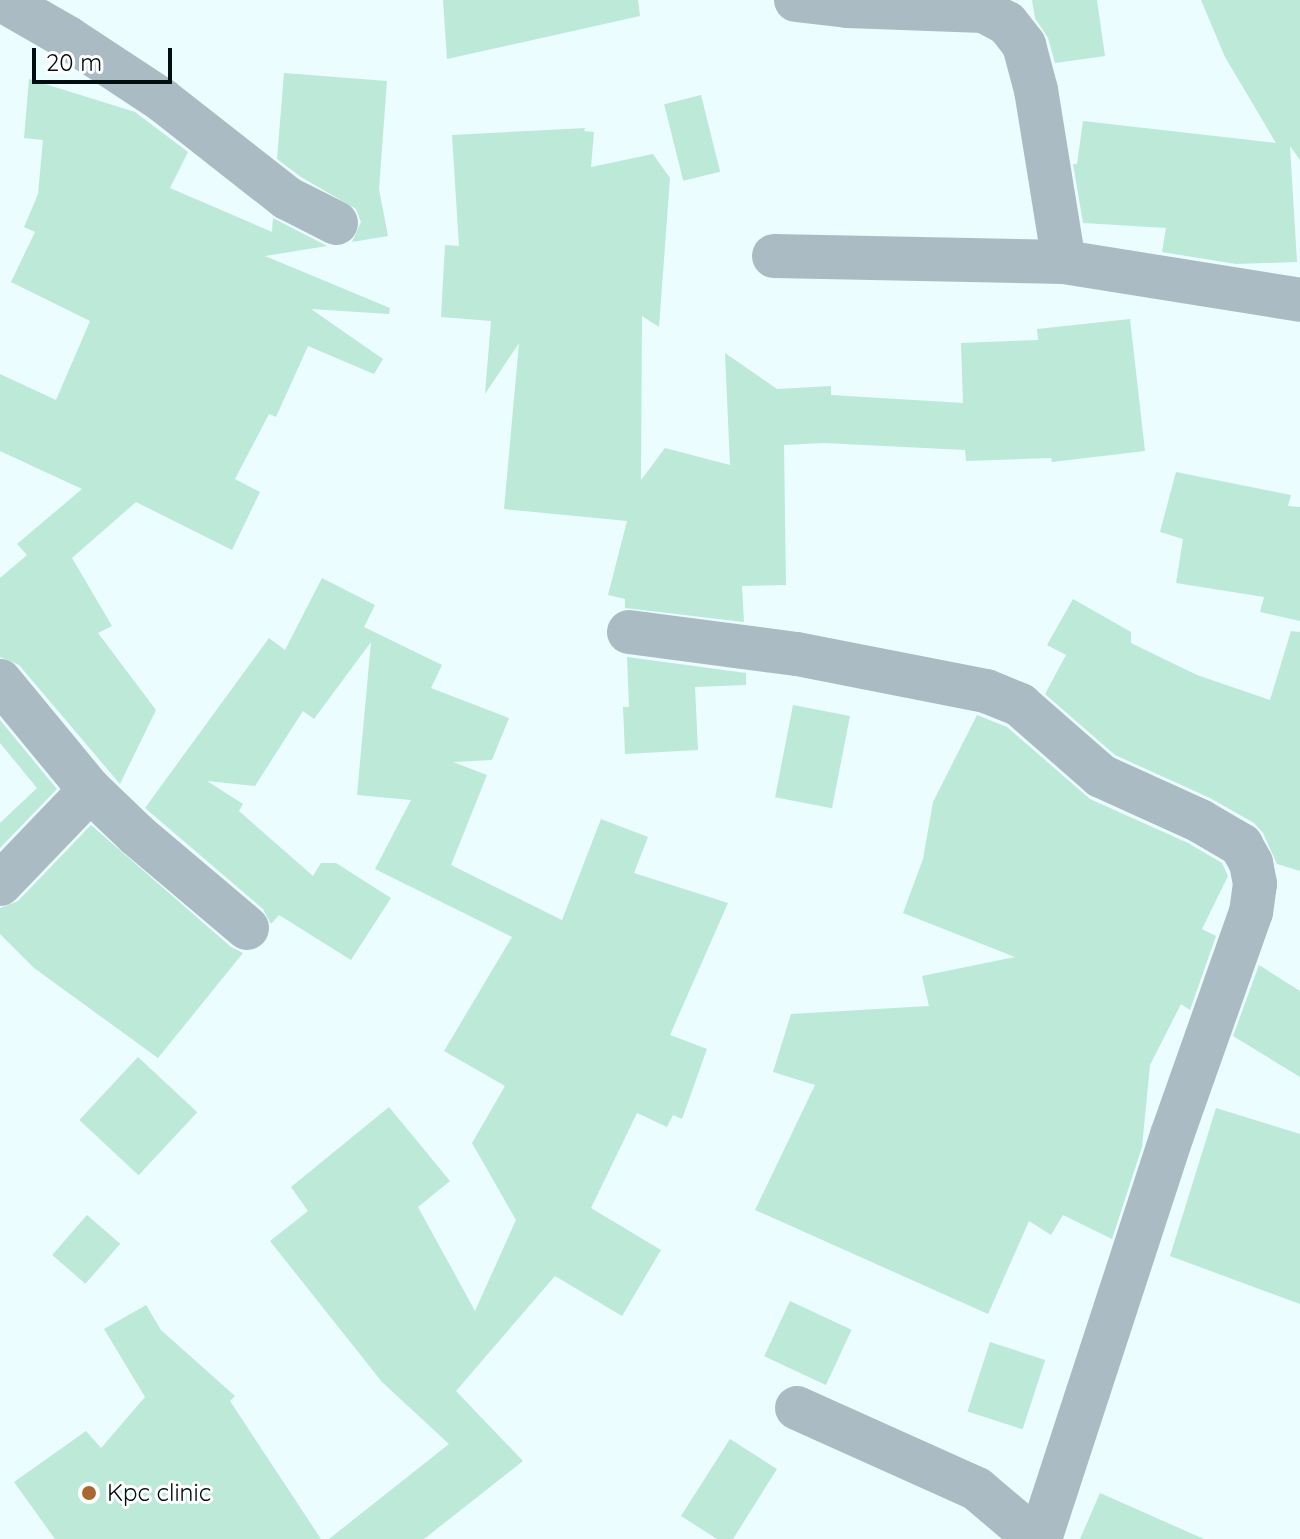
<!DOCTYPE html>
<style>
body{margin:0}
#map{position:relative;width:1300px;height:1539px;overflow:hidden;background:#ebfdfe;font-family:Quicksand,sans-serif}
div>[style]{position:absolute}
.building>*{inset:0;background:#bce9d8;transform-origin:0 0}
.minor>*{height:44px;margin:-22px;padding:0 22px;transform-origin:22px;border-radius:22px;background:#aabbc3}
.dots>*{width:22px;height:22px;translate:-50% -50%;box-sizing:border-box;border:4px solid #fff;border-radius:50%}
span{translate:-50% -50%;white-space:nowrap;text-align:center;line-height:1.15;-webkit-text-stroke:6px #fff;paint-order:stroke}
.poi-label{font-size:24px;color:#000e0f}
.left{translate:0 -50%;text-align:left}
.scale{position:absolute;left:32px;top:48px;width:140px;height:36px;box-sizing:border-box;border:4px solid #000e0f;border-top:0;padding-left:10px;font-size:24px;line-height:28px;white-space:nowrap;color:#000e0f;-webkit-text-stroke:6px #fff;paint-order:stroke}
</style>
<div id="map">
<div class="building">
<i style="clip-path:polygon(443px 0,638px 0,640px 16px,447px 59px)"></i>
<i style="clip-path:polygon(1032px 0,1097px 0,1105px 56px,1055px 63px,1048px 38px,1035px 18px)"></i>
<i style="clip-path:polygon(1201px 0,1300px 0,1300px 160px,1290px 146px,1297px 262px,1236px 264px,1162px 252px,1166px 228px,1083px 223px,1073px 164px,1077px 164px,1083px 121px,1276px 143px,1225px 57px)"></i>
<i style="clip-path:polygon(284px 73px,387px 81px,379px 189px,388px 236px,352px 242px,361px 222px,356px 209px,301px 177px,277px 159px)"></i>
<i style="clip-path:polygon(29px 79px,135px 112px,188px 152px,170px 188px,272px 232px,273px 218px,327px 246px,265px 256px,390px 308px,389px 314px,311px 309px,383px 359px,374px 374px,308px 346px,276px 417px,269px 414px,235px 479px,260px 492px,232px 550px,136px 502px,72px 558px,112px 626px,98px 633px,156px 710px,120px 784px,19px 665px,0 657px,0 578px,27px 555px,17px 544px,82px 489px,0 451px,0 374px,56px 400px,90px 321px,11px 282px,35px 232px,24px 227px,38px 194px,43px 140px,24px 138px)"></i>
<i style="left:701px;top:95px;width:79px;height:38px;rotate:76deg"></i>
<i style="clip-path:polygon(585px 128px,584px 131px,594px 132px,591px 167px,653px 154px,670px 178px,659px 327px,642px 316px,641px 480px,665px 448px,730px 465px,725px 353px,777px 389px,831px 386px,831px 395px,963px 403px,961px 343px,1038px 340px,1037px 329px,1130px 319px,1145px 451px,1052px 462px,1051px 458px,966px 461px,965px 450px,824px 443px,784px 445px,786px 585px,742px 586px,744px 622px,625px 608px,625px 599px,608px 595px,627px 521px,504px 509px,519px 343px,485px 394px,491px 321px,441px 317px,445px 245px,459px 246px,452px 135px)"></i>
<i style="clip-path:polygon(1176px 472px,1291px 495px,1288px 506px,1300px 507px,1300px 621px,1260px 612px,1264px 597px,1176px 583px,1183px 539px,1160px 532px)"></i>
<i style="clip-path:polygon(322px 578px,375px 605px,364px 627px,442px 665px,431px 688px,509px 718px,492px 760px,453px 762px,487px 775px,451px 865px,562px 920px,601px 819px,648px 837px,634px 873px,728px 903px,670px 1035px,707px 1049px,682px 1119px,673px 1115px,667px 1127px,637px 1113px,591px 1208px,661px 1250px,622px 1316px,555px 1276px,456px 1391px,523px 1461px,424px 1539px,329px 1539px,449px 1444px,382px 1382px,270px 1241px,308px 1211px,291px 1187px,389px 1107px,450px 1181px,418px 1207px,475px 1311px,516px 1220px,472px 1143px,505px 1086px,444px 1051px,512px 937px,375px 869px,411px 800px,357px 795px,371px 642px,314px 719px,303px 711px,255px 786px,207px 781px,243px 804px,239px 811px,313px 876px,321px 863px,336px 863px,391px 898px,351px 960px,279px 915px,271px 924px,263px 909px,145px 808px,269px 638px,285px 650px)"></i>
<i style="clip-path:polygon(1073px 599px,1131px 632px,1131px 643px,1197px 675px,1270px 700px,1291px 631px,1300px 632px,1300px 871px,1277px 864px,1263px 833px,1254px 823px,1210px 798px,1115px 755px,1045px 694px,1066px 655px,1047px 645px)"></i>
<i style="clip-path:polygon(627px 657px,746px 673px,746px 685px,695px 687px,698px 750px,625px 754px,623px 707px,629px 707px)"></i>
<i style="left:793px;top:705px;width:58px;height:94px;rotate:11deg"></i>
<i style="clip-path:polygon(977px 715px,1007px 727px,1090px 799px,1188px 843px,1222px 863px,1228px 876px,1202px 929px,1216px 936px,1190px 1010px,1181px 1004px,1150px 1065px,1142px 1147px,1112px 1239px,1063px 1215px,1051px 1235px,1029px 1221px,988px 1314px,755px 1210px,815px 1085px,773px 1072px,791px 1014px,929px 1006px,922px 976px,1015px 957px,903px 913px,923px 859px,933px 802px)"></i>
<i style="clip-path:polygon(0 720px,57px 789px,0 848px,0 823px,37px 788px,0 743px)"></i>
<i style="clip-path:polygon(91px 825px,231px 947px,243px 953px,158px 1058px,34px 968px,0 934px,0 908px,18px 901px)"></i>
<i style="clip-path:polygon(1259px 965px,1300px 991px,1300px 1077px,1233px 1036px)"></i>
<i style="left:138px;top:1057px;width:81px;height:86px;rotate:43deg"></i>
<i style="clip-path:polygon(1216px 1108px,1300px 1134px,1300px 1304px,1170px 1256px)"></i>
<i style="left:87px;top:1215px;width:44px;height:53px;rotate:41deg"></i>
<i style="left:790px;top:1301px;width:68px;height:61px;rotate:25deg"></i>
<i style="clip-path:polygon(146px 1305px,161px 1330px,235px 1396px,230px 1401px,321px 1539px,55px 1539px,14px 1482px,86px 1431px,101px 1448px,145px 1397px,104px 1329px)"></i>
<i style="left:990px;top:1342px;width:58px;height:73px;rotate:18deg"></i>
<i style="clip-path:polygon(730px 1439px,777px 1469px,733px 1539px,717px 1539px,681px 1516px)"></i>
<i style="clip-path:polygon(1100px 1493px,1204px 1539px,1080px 1539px)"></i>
</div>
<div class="minor">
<i style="left:2px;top:0;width:76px;rotate:29.9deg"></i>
<i style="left:68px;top:38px;width:113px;rotate:33.4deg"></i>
<i style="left:162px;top:100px;width:159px;rotate:38.1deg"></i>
<i style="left:287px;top:198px;width:55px;rotate:27deg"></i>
<i style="left:796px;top:0;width:52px;rotate:6.6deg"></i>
<i style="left:848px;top:6px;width:136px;rotate:2.1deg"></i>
<i style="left:984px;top:11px;width:26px;rotate:28deg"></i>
<i style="left:1007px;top:23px;width:28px;rotate:52deg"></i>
<i style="left:1024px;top:45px;width:47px;rotate:75.1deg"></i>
<i style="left:1036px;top:90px;width:174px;rotate:80.8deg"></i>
<i style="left:774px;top:256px;width:290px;rotate:1.2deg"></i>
<i style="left:1064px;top:262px;width:239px;rotate:9.1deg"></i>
<i style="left:629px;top:632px;width:169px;rotate:7.5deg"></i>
<i style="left:797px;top:654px;width:193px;rotate:11.1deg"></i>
<i style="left:986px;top:691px;width:37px;rotate:22deg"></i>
<i style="left:1020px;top:705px;width:108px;rotate:41.2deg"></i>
<i style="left:1101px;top:776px;width:109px;rotate:24.4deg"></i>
<i style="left:1200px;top:821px;width:48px;rotate:30.3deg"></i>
<i style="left:1241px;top:845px;width:21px;rotate:61deg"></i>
<i style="left:1251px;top:863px;width:21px;rotate:79deg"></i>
<i style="left:1255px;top:884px;width:28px;rotate:98deg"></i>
<i style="left:1251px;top:912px;width:237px;rotate:109.5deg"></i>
<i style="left:1172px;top:1135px;width:425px;rotate:108.1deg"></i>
<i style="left:0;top:681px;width:141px;rotate:50.5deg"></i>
<i style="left:90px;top:790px;width:65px;rotate:43.8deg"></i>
<i style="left:137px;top:835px;width:144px;rotate:40.2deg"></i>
<i style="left:0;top:884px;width:130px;rotate:-46.2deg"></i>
<i style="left:797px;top:1408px;width:197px;rotate:24.2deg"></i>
<i style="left:977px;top:1489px;width:77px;rotate:40.3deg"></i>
</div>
<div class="dots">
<i style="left:89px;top:1493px;background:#a96833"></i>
</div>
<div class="poi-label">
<span class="left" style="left:107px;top:1493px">Kpc clinic</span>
</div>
<div class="scale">20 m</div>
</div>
